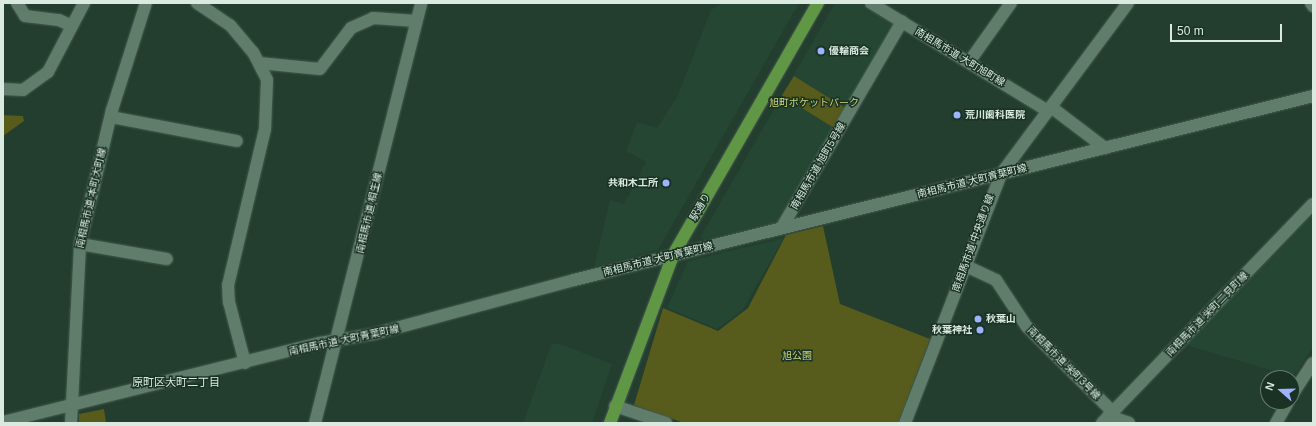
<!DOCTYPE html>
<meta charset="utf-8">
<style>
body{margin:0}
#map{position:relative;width:1316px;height:426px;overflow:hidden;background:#233d2e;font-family:Arial,"Noto Sans JP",sans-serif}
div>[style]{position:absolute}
.built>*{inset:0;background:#244633}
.green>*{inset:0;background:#575b1b;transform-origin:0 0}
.roads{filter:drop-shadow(0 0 1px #455b4f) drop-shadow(0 0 1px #455b4f)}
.minor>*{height:12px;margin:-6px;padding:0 6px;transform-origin:6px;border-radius:6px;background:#607c6b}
.major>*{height:12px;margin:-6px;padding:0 6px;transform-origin:6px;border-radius:6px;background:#5f9745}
.dots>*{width:11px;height:11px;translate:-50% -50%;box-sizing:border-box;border:2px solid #193224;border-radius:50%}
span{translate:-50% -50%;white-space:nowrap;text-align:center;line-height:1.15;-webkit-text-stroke:3px #193224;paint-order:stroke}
.poi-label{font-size:10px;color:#dbeae0;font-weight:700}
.left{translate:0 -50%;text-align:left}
.right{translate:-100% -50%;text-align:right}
.street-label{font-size:10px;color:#dbeae0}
.park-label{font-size:10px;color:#cfd67a}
.neighbourhood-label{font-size:11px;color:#dbeae0}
.frame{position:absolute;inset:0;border:4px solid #dbeae0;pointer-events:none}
.north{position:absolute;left:1260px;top:370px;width:40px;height:40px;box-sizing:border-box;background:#193224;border:1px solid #677c6f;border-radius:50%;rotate:290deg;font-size:11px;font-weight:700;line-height:16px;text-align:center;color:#dbeae0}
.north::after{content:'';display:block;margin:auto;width:14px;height:18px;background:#9eb3fd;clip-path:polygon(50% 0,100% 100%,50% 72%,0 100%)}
.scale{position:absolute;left:1170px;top:24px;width:112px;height:18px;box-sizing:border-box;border:2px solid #dbeae0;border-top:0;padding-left:5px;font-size:12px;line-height:14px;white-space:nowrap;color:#dbeae0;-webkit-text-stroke:3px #193224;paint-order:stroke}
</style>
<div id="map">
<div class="built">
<i style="clip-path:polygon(722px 3px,799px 3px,658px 250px,594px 267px,610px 200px,624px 204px,646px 162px,626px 151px,637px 122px,657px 128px,677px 97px,711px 10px)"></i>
<i style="clip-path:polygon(835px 3px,863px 3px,897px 23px,782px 221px,705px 240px,700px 238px)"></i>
<i style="clip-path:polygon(1313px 213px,1313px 347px,1293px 377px,1186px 345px)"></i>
<i style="clip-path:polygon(784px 238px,742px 311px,717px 329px,667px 308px,688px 261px)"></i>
<i style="clip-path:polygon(558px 343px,612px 364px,592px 423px,523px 423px,551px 345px)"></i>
</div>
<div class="green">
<i style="left:794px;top:76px;width:62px;height:23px;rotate:32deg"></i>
<i style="clip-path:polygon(3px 115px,23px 116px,24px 121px,3px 136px)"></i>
<i style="clip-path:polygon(823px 226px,840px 304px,930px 339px,898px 423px,684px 423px,634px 405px,663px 308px,718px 331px,748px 308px,786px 235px)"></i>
<i style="clip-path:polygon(104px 409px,106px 423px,79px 423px,79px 414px)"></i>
</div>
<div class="roads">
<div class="minor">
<i style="left:17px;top:3px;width:15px;rotate:58deg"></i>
<i style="left:25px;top:16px;width:34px;rotate:7deg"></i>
<i style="left:59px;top:20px;width:14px;rotate:25deg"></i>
<i style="left:197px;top:3px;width:40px;rotate:34deg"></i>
<i style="left:230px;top:25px;width:35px;rotate:50deg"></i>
<i style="left:253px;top:52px;width:31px;rotate:63deg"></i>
<i style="left:267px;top:80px;width:49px;rotate:92.3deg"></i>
<i style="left:265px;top:129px;width:160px;rotate:103.3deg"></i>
<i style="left:228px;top:285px;width:17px;rotate:87deg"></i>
<i style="left:229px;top:302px;width:63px;rotate:75.3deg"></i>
<i style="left:871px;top:3px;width:207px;rotate:31.4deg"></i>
<i style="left:1311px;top:3px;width:4px;rotate:56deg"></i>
<i style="left:969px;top:62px;width:72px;rotate:-54.6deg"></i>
<i style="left:259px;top:63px;width:61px;rotate:5.6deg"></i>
<i style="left:320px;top:69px;width:51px;rotate:-52.9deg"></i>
<i style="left:351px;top:28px;width:24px;rotate:-24deg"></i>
<i style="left:373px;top:18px;width:43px;rotate:4deg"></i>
<i style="left:3px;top:89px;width:20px;rotate:3deg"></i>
<i style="left:23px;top:90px;width:31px;rotate:-36deg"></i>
<i style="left:48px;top:72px;width:78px;rotate:-62.4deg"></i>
<i style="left:1051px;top:107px;width:68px;rotate:37.2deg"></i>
<i style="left:111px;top:117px;width:128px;rotate:10.8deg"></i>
<i style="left:782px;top:227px;width:238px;rotate:-59.7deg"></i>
<i style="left:80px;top:244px;width:88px;rotate:9.8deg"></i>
<i style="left:966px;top:266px;width:33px;rotate:25deg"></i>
<i style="left:996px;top:280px;width:56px;rotate:56.6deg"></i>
<i style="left:1027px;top:327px;width:121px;rotate:44.7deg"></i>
<i style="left:1292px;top:395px;width:38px;rotate:-57deg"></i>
<i style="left:615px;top:406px;width:54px;rotate:18.4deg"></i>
<i style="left:1108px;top:416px;width:22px;rotate:18deg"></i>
<i style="left:3px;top:422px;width:327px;rotate:-14deg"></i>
<i style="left:320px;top:343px;width:55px;rotate:-9.5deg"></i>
<i style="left:374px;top:334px;width:207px;rotate:-15.1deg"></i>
<i style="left:574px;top:280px;width:762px;rotate:-13.98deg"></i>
<i style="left:71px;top:423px;width:179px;rotate:-87.1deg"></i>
<i style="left:80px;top:244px;width:138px;rotate:-76.6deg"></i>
<i style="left:112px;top:110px;width:112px;rotate:-72.4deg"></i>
<i style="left:315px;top:423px;width:433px;rotate:-75.8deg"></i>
<i style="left:905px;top:423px;width:267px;rotate:-68.9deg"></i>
<i style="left:1001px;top:174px;width:213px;rotate:-53.4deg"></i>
<i style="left:1102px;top:423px;width:304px;rotate:-46.1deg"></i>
<i style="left:1276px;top:423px;width:24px;rotate:-60deg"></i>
</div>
<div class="major">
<i style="left:610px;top:423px;width:179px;rotate:-69.4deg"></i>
<i style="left:673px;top:255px;width:291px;rotate:-60.1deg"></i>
</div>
</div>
<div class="dots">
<i style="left:821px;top:51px;background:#9eb3fd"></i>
<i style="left:957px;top:115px;background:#9eb3fd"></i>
<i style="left:666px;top:183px;background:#9eb3fd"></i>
<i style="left:978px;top:319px;background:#9eb3fd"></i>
<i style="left:980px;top:330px;background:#9eb3fd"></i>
</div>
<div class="poi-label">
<span class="left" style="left:829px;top:51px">優輪商会</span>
<span class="left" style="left:965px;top:115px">荒川歯科医院</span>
<span class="right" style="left:658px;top:183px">共和木工所</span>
<span class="left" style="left:986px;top:319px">秋葉山</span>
<span class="right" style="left:972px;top:330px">秋葉神社</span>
</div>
<div class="street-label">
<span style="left:960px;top:57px;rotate:31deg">南相馬市道 大町旭町線</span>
<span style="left:818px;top:166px;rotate:-60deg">南相馬市道 旭町5号線</span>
<span style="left:972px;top:181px;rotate:-14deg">南相馬市道 大町青葉町線</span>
<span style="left:91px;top:198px;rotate:-77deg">南相馬市道 本町大町線</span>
<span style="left:700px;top:207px;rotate:-60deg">駅通り</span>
<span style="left:369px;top:213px;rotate:-77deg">南相馬市道 相生線</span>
<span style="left:973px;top:243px;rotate:-70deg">南相馬市道 中央通り線</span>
<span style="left:658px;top:259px;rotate:-14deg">南相馬市道 大町青葉町線</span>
<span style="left:1207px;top:314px;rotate:-46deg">南相馬市道 栄町二見町線</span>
<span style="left:344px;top:340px;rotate:-12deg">南相馬市道 大町青葉町線</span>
<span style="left:1064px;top:363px;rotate:45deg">南相馬市道 栄町3号線</span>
</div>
<div class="park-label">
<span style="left:814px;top:103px">旭町ポケットパーク</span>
<span style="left:797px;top:356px">旭公園</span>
</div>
<div class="neighbourhood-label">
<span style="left:176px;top:382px">原町区大町二丁目</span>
</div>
<div class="frame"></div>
<div class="north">N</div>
<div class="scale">50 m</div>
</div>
